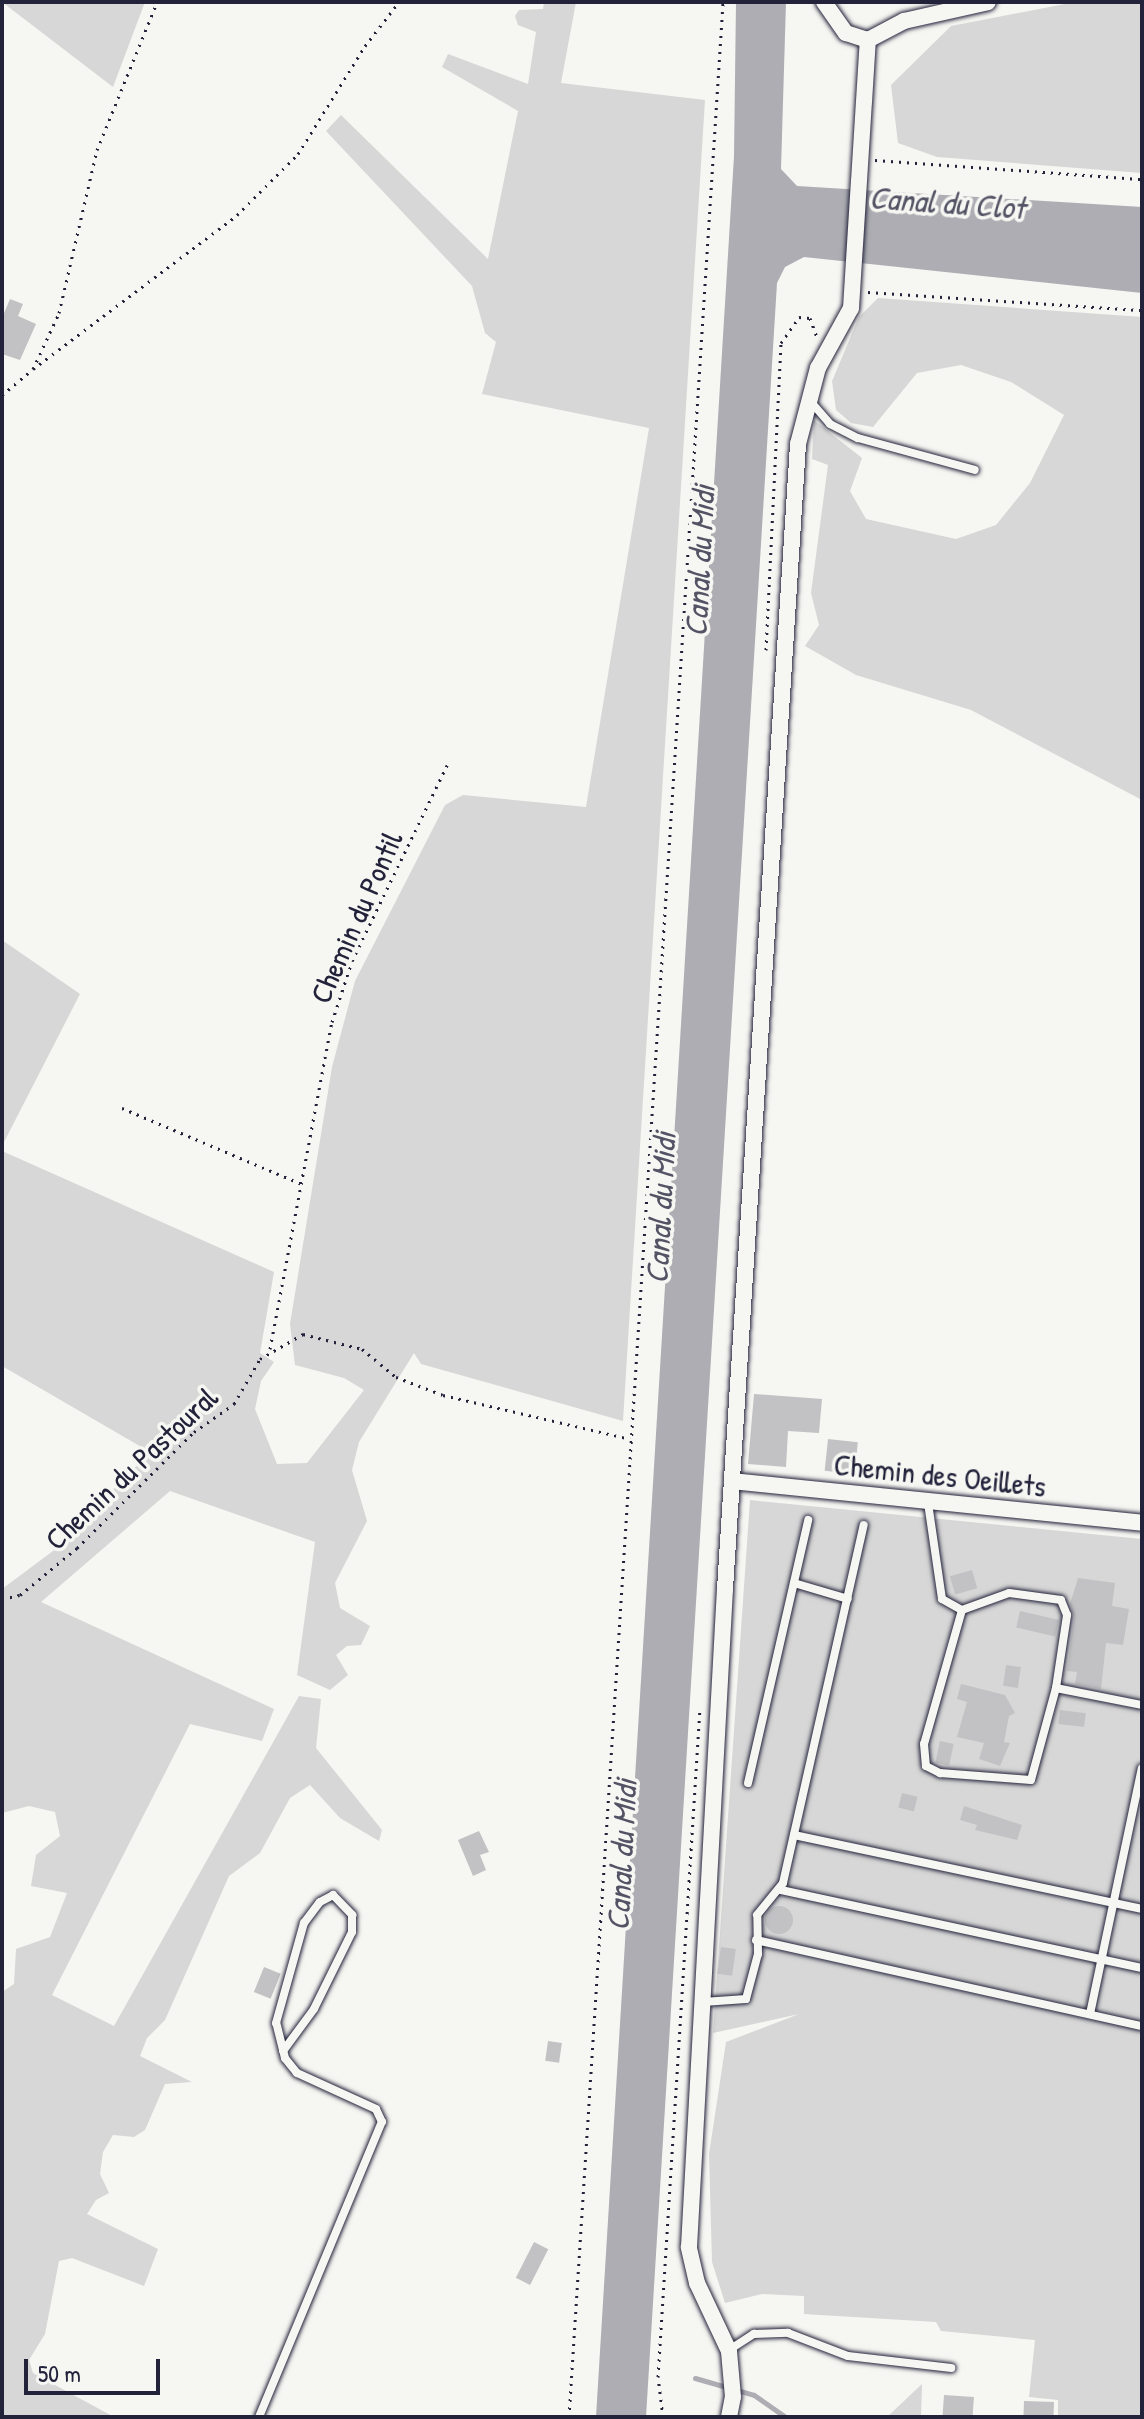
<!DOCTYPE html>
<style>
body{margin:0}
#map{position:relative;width:1144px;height:2419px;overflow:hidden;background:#f6f6f2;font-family:"Patrick Hand",sans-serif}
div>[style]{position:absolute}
.green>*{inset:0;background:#d7d7d7}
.water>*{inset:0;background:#adadb3}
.stream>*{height:5px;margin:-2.5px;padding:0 2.5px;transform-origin:2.5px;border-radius:2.5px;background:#adadb3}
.building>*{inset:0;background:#c2c2c4;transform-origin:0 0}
.round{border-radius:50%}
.path>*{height:3px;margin-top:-1.5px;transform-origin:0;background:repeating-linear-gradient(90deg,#22223b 0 2px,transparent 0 8px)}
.roads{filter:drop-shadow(0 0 2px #22223b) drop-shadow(0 0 2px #22223b)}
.lane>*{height:8px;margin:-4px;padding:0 4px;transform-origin:4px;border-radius:4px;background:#f6f6f2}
.street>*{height:16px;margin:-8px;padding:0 8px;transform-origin:8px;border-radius:8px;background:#f6f6f2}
span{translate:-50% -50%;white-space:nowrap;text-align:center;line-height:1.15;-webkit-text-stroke:7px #f6f6f2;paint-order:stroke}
.street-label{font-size:30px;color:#22223b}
.water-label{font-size:32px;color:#535365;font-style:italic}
.frame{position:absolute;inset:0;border:4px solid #22223b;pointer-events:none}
.scale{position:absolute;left:24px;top:2359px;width:136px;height:36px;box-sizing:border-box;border:4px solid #22223b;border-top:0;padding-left:10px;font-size:24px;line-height:28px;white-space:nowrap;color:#22223b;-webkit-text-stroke:6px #f6f6f2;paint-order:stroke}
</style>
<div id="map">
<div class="green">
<i style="clip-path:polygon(2px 2px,145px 2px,113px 87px)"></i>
<i style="clip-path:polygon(544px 2px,576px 2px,561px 83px,705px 100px,623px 1421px,421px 1364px,414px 1353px,359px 1442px,352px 1470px,367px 1521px,335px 1583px,340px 1608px,370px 1626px,361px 1645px,347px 1646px,336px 1655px,348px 1675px,330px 1690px,297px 1675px,315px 1542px,170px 1491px,41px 1602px,274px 1709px,262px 1741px,190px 1724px,52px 1995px,114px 2026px,299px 1696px,321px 1699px,316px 1748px,382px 1830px,379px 1841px,340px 1818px,310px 1785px,290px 1798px,260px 1853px,229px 1876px,165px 2020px,147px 2038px,140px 2056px,192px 2082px,165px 2084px,145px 2130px,134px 2137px,113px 2135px,103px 2152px,100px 2174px,109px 2193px,96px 2200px,87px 2214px,158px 2249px,144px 2286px,72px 2258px,59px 2261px,45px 2334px,29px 2360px,33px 2373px,114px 2417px,2px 2417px,2px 1992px,14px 1984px,16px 1949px,50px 1937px,67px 1893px,31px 1886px,36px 1855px,60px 1836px,55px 1812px,29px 1806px,2px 1813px,2px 1589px,53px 1551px,150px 1452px,2px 1366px,2px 1151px,274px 1272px,260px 1353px,274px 1362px,261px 1381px,255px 1409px,277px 1464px,307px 1463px,364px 1390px,344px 1378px,295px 1365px,290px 1324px,332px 1067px,355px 981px,445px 805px,463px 795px,586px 807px,649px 428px,482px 394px,496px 342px,485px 333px,472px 286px,326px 131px,341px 115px,488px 259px,518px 111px,442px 67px,448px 54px,528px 84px,536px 32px,518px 25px,515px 16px,519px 10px,543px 9px)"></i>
<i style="clip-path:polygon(1075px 2px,1142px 2px,1142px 173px,937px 157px,898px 143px,891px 85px,951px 26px)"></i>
<i style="clip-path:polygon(878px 298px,1142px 317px,1142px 800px,971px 710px,856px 675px,805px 646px,819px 625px,811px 593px,828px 465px,812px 459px,814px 420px,862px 458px,850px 491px,866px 519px,956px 539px,996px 525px,1030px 483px,1064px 415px,1011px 382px,961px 365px,917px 373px,873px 427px,851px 423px,836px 410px,832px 381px,859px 317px)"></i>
<i style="clip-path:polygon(2px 940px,80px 994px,2px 1146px)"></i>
<i style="clip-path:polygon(750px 1500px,1142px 1539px,1142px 2417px,1058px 2417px,1058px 2400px,1029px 2397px,1035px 2340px,941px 2331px,936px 2322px,804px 2314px,804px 2296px,762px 2294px,725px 2303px,712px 2262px,709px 2154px,726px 2042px,799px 2014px,713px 2033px)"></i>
<i style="clip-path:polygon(922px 2384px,921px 2417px,887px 2417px)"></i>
</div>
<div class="water">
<i style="clip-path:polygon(736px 2px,786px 2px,781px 169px,797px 186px,1142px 207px,1142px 293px,804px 257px,785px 267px,777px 283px,646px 2417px,596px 2417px,734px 156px)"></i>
</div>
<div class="stream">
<i style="left:695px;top:2378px;width:61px;rotate:16.1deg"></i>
<i style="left:754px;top:2395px;width:39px;rotate:35deg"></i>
</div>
<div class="building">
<i style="clip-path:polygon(10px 299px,23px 304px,18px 316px,36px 324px,20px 360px,2px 354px,2px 318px)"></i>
<i style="clip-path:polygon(754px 1394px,822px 1399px,819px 1433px,788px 1431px,786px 1467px,748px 1464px)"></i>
<i style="left:828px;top:1439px;width:30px;height:32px;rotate:6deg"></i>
<i style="left:972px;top:1570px;width:19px;height:23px;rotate:74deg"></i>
<i style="clip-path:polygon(1078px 1578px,1115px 1583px,1112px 1606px,1129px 1609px,1123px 1645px,1106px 1643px,1101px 1689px,1075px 1684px,1077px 1672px,1067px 1671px,1074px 1616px,1070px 1604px)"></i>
<i style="left:1020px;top:1611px;width:40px;height:17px;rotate:13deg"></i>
<i style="left:1006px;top:1665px;width:15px;height:21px;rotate:8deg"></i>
<i style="clip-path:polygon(961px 1684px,1005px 1695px,1015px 1713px,1009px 1716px,1004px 1742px,1010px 1743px,1000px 1766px,979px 1759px,984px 1743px,957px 1737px,967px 1702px,957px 1699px)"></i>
<i style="left:1060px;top:1710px;width:26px;height:14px;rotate:7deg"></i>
<i style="left:940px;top:1741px;width:14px;height:22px;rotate:12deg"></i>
<i style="left:902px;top:1793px;width:16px;height:15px;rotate:14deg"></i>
<i style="clip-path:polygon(964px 1806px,1022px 1825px,1017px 1840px,975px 1830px,977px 1825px,960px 1820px)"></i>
<i style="clip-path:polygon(479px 1831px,489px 1852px,480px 1855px,486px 1870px,473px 1876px,458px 1840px)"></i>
<i class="round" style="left:765px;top:1906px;width:28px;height:28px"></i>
<i style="left:721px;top:1947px;width:15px;height:27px;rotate:8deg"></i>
<i style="left:264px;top:1967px;width:18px;height:27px;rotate:22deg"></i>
<i style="left:548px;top:2041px;width:14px;height:20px;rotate:8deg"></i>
<i style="left:534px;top:2242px;width:16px;height:40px;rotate:27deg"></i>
<i style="left:944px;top:2395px;width:30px;height:22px;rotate:4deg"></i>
<i style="left:1024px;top:2401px;width:30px;height:16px;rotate:2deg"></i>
</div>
<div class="path">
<i style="left:875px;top:160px;width:268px;rotate:4.1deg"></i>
<i style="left:868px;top:292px;width:275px;rotate:3.8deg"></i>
<i style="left:33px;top:369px;width:256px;rotate:-37deg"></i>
<i style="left:237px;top:215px;width:86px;rotate:-45deg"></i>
<i style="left:298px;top:154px;width:127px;rotate:-58.2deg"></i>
<i style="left:365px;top:46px;width:56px;rotate:-52.3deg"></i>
<i style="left:2px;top:395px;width:40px;rotate:-40deg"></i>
<i style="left:33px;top:369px;width:62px;rotate:-65.1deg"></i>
<i style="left:59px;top:313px;width:167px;rotate:-76.9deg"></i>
<i style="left:97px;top:150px;width:160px;rotate:-67.9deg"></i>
<i style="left:766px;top:650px;width:307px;rotate:-87.2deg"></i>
<i style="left:781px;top:343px;width:32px;rotate:-55deg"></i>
<i style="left:799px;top:317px;width:11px;rotate:5deg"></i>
<i style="left:810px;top:318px;width:20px;rotate:70deg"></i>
<i style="left:122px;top:1108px;width:195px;rotate:22.9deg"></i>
<i style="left:270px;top:1349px;width:333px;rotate:-79.3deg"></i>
<i style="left:332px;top:1022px;width:64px;rotate:-71.8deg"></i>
<i style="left:352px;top:961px;width:218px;rotate:-64.1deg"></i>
<i style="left:2px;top:1599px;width:18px;rotate:-13deg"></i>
<i style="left:20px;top:1595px;width:74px;rotate:-39.5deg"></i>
<i style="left:77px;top:1548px;width:165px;rotate:-44.8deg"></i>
<i style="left:194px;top:1432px;width:49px;rotate:-35deg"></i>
<i style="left:234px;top:1404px;width:52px;rotate:-60deg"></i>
<i style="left:260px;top:1359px;width:50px;rotate:-30.2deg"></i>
<i style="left:303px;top:1334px;width:61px;rotate:14.3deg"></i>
<i style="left:362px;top:1349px;width:44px;rotate:39.5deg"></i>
<i style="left:396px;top:1377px;width:50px;rotate:21deg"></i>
<i style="left:443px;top:1395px;width:192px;rotate:13.2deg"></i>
<i style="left:569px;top:2417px;width:2420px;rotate:-86.35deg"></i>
<i style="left:663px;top:2417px;width:40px;rotate:-97.1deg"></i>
<i style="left:658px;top:2377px;width:671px;rotate:-86.41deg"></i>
</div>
<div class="roads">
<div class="lane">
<i style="left:811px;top:402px;width:29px;rotate:49deg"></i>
<i style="left:830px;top:424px;width:31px;rotate:27deg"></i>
<i style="left:858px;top:438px;width:121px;rotate:15.3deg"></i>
<i style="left:928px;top:1503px;width:97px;rotate:81.7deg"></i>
<i style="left:942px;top:1599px;width:23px;rotate:29deg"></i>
<i style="left:962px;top:1610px;width:139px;rotate:105.8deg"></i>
<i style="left:924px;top:1744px;width:22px;rotate:85deg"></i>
<i style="left:926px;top:1766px;width:16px;rotate:27deg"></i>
<i style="left:940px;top:1773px;width:91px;rotate:4.4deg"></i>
<i style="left:1031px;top:1780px;width:95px;rotate:-74.8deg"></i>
<i style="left:1056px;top:1688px;width:74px;rotate:-81.4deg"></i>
<i style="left:1067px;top:1615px;width:16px;rotate:-112deg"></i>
<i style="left:1061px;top:1600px;width:52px;rotate:-172.3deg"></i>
<i style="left:1009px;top:1593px;width:50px;rotate:160.1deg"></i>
<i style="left:794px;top:1583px;width:56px;rotate:16.5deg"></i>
<i style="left:1056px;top:1688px;width:88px;rotate:11.2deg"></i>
<i style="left:748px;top:1783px;width:270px;rotate:-77.1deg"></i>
<i style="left:794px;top:1835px;width:356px;rotate:12deg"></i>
<i style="left:781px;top:1890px;width:369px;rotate:12.2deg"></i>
<i style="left:756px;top:1940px;width:395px;rotate:12.6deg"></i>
<i style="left:703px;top:2002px;width:43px;rotate:-4deg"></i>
<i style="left:746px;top:1999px;width:47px;rotate:-75.1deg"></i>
<i style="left:758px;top:1954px;width:39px;rotate:-91deg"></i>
<i style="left:757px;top:1915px;width:41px;rotate:-50.9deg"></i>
<i style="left:783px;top:1883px;width:367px;rotate:-77.3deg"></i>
<i style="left:1090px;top:2014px;width:251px;rotate:-78.1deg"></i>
<i style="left:729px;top:2350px;width:30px;rotate:-33deg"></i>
<i style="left:754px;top:2334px;width:34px;rotate:-2deg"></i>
<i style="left:788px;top:2333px;width:64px;rotate:21deg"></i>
<i style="left:848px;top:2356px;width:104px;rotate:6.6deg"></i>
<i style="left:259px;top:2417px;width:320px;rotate:-67.4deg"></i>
<i style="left:382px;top:2122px;width:14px;rotate:-115deg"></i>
<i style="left:376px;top:2109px;width:87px;rotate:-155.5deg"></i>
<i style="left:297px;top:2073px;width:19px;rotate:-129deg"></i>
<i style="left:285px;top:2058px;width:36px;rotate:-104deg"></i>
<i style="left:276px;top:2023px;width:104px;rotate:-74.4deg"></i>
<i style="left:304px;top:1923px;width:26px;rotate:-53deg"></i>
<i style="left:320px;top:1902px;width:15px;rotate:-28deg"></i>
<i style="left:333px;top:1895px;width:28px;rotate:46deg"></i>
<i style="left:352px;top:1915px;width:17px;rotate:90deg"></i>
<i style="left:352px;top:1932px;width:86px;rotate:116.3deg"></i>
<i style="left:314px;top:2009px;width:52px;rotate:126.4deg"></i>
</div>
<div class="street">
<i style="left:824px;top:2px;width:38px;rotate:55deg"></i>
<i style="left:846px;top:33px;width:23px;rotate:18deg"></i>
<i style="left:868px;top:40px;width:41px;rotate:-27.8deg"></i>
<i style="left:904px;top:21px;width:86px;rotate:-12.7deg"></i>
<i style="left:732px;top:1481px;width:412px;rotate:5.8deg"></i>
<i style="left:729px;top:2417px;width:20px;rotate:-79deg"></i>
<i style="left:733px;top:2397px;width:46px;rotate:-95deg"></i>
<i style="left:729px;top:2351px;width:75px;rotate:-115.2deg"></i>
<i style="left:697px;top:2283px;width:37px;rotate:-103deg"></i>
<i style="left:689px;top:2247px;width:659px;rotate:-86.87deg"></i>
<i style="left:725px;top:1589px;width:1147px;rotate:-86.35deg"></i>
<i style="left:798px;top:444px;width:79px;rotate:-75.3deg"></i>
<i style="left:818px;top:368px;width:68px;rotate:-61.2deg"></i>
<i style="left:851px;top:308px;width:269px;rotate:-86.4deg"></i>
</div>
</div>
<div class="street-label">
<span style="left:356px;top:917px;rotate:-66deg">Chemin du Pontil</span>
<span style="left:131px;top:1468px;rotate:-43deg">Chemin du Pastoural</span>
<span style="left:940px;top:1475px;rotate:6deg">Chemin des Oeillets</span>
</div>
<div class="water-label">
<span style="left:947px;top:203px;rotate:4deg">Canal du Clot</span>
<span style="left:700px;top:561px;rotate:-87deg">Canal du Midi</span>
<span style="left:661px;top:1208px;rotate:-87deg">Canal du Midi</span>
<span style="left:622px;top:1855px;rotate:-87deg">Canal du Midi</span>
</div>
<div class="frame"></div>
<div class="scale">50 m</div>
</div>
